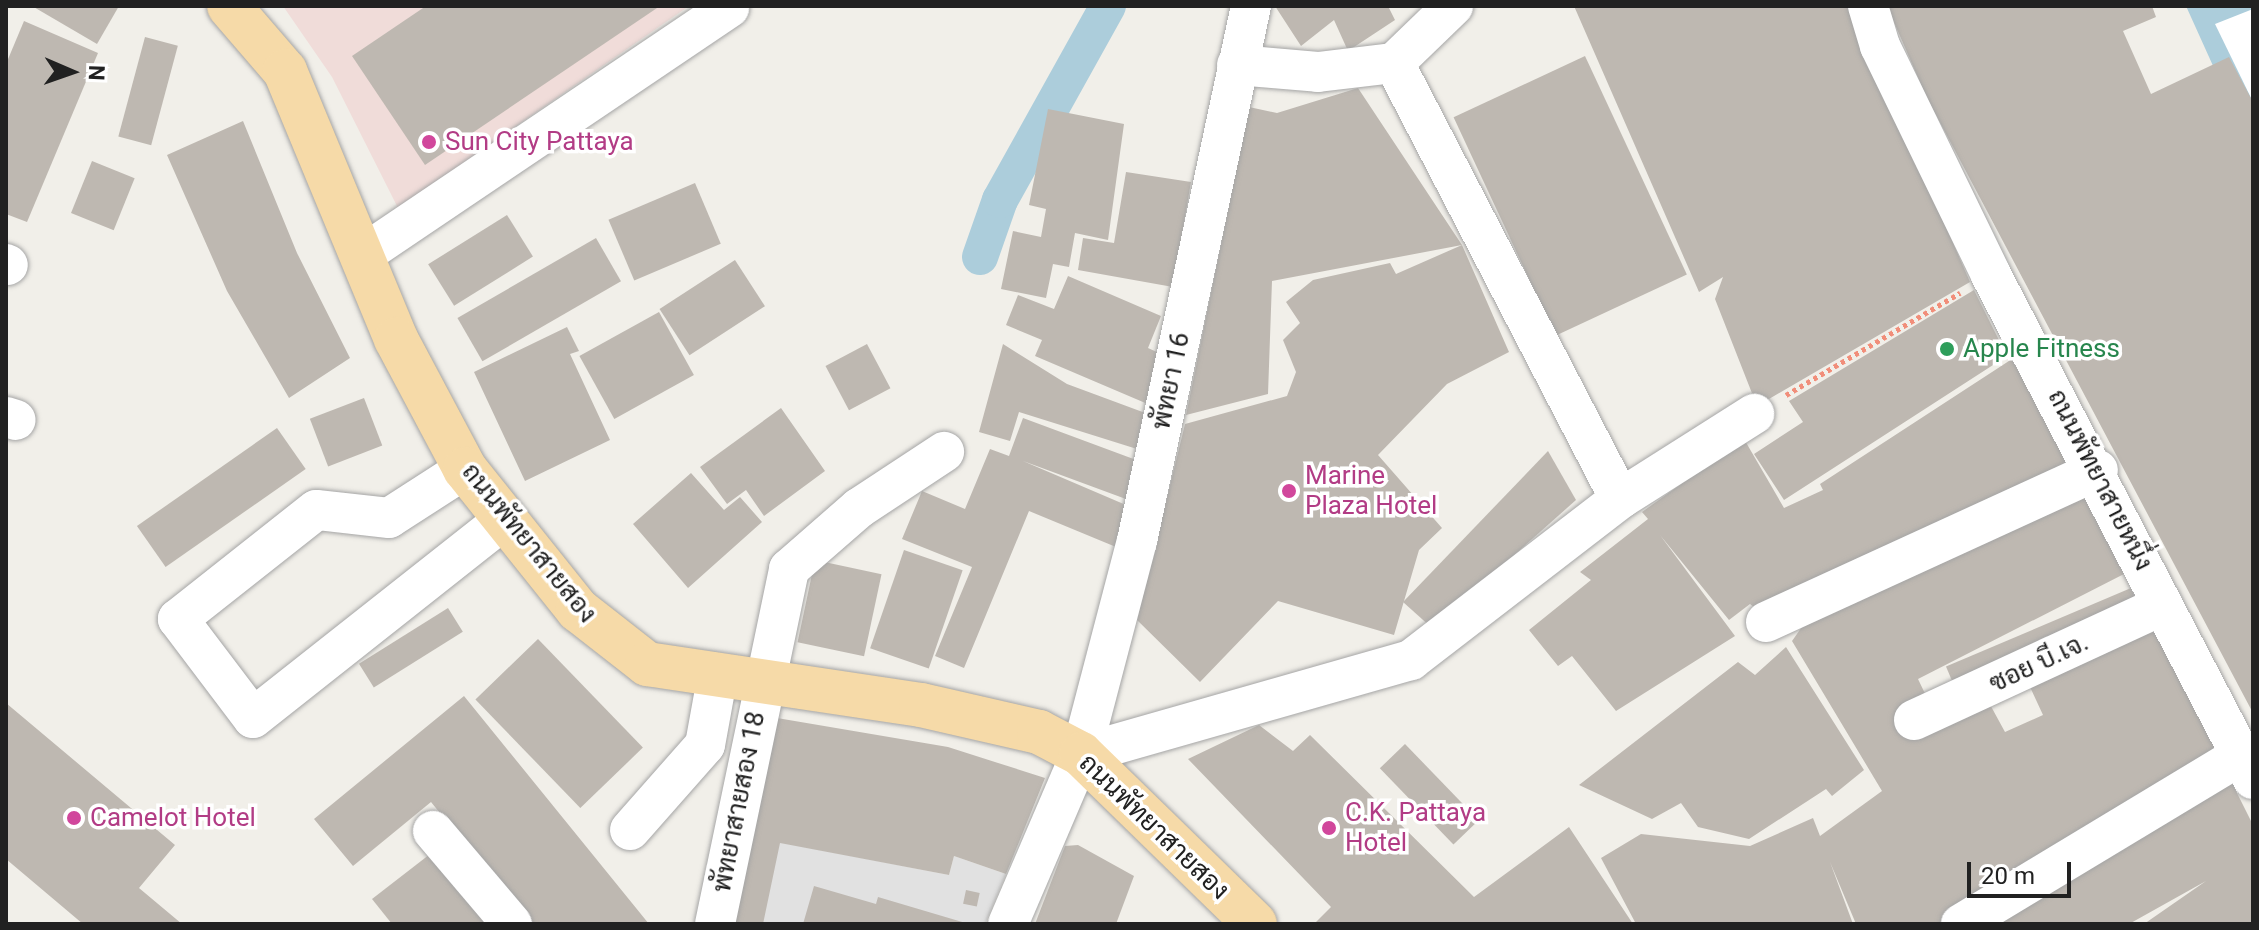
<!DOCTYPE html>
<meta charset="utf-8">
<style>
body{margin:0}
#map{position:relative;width:2259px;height:930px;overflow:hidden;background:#f1efe9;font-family:Roboto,Sarabun,sans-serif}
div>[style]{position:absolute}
.commercial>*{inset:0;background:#f0dcd9}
.parking>*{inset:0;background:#e1e1e1}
.water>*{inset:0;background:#accddb}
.pier>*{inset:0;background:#fff}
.canal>*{height:36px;margin:-18px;padding:0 18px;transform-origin:18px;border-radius:18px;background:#accddb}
.building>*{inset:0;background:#beb8b1;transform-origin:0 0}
.path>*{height:5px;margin-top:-2.5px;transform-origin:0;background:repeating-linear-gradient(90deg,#f18e7a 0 4px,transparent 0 8px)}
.roads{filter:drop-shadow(0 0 2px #a5a5a5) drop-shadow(0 0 2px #a5a5a5)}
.minor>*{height:40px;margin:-20px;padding:0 20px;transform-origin:20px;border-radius:20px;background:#fff}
.major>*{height:44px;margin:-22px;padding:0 22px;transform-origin:22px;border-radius:22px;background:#f6daa8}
.dots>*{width:22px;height:22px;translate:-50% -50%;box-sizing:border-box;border:4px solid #fff;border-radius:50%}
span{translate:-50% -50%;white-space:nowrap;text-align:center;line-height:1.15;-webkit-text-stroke:7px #fff;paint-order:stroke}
.hotel-label{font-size:26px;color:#b23c85}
.left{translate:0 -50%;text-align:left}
.leisure-label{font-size:26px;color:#27864d}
.street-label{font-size:26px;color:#212121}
.frame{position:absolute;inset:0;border:8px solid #212121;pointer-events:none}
.north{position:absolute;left:32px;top:32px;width:80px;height:80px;-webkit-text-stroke:6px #fff;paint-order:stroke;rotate:92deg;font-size:22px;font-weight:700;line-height:32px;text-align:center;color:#212121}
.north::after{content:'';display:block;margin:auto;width:28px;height:36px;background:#212121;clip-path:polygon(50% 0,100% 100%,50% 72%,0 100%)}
.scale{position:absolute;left:1967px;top:862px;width:104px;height:36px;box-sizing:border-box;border:4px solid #212121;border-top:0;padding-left:10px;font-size:24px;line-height:28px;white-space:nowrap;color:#212121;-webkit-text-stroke:6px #fff;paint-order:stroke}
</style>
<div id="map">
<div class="commercial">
<i style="clip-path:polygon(283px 6px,689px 6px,398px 208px,332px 77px)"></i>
</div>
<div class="parking">
<i style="clip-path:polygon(753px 837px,949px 875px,954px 856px,1006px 874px,985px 924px,734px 924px)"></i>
</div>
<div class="water">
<i style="clip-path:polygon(2186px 6px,2253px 6px,2253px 155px,2251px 150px)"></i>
</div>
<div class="pier">
<i style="clip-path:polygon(2253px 9px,2253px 102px,2215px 24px)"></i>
</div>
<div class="canal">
<i style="left:980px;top:257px;width:60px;rotate:-70.7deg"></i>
<i style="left:1000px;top:200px;width:222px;rotate:-60.9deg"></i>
</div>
<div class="building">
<i style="clip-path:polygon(32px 6px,119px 6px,97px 44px)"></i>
<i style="clip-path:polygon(426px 6px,660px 6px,425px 165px,352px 56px)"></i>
<i style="clip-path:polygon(1275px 6px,1388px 6px,1395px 20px,1348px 51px,1334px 20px,1301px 46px)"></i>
<i style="clip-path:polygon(1574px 6px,1850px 6px,1970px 282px,1757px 406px,1715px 299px,1723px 277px,1699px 292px)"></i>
<i style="clip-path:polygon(1887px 6px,2152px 6px,2156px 17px,2123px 31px,2151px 94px,2229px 57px,2253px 102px,2253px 713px,1926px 96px)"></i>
<i style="clip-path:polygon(24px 21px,98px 53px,27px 222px,6px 214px,6px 64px)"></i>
<i style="left:145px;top:37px;width:34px;height:103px;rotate:15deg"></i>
<i style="left:1585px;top:56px;width:241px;height:145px;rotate:65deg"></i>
<i style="clip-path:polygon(1358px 88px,1462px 245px,1272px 281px,1268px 394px,1186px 415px,1249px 107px,1277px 113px)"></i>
<i style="clip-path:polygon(1048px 109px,1124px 124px,1108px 240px,1075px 233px,1069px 267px,1053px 264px,1046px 298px,1001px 289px,1013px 231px,1041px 237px,1046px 209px,1029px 205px)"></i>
<i style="clip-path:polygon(243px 121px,297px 253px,350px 358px,289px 398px,227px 291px,167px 155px)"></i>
<i style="left:92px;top:161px;width:46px;height:56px;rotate:22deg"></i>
<i style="clip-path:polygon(1126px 172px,1191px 182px,1173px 287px,1078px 270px,1083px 238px,1114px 243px)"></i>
<i style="left:695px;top:183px;width:66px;height:94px;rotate:67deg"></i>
<i style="left:507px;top:215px;width:49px;height:93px;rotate:58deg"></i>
<i style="left:596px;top:238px;width:50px;height:160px;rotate:60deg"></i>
<i style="clip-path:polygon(1462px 245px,1509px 352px,1447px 384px,1378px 455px,1442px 528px,1419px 550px,1394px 635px,1278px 601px,1200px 682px,1137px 620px,1185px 424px,1287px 396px,1296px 372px,1283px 340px,1300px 323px,1286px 302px,1313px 280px,1390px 263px,1396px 274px)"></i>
<i style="left:735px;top:260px;width:55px;height:90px;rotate:57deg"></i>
<i style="clip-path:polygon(1068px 276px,1161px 316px,1148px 348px,1170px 358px,1150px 405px,1035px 356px,1042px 340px,1006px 325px,1018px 295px,1054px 309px)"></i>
<i style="clip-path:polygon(1974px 290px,2007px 356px,1784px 500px,1754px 454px,1803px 422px,1789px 401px)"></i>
<i style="left:659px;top:312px;width:72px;height:91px;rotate:61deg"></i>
<i style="clip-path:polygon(567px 327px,579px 351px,570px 354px,610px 440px,525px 481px,474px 372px)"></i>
<i style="left:867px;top:344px;width:50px;height:47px;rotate:62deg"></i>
<i style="clip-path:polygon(1003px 344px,1067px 384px,1148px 414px,1137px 449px,1019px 412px,1010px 441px,979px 432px)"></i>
<i style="clip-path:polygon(2012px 359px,2071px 470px,1763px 614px,1750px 604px,1729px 620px,1660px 535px,1735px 636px,1616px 711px,1572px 656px,1558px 666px,1529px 630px,1591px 580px,1580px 572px,1648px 519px,1642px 512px,1744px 439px,1784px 508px,1823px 490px,1820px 484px)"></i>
<i style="left:364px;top:398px;width:51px;height:58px;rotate:69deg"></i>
<i style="clip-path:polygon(781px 408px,825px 471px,764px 516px,746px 490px,727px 504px,700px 467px)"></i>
<i style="clip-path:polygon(1023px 418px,1147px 464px,1134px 502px,1023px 461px,1133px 508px,1116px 547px,1029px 511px,964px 668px,935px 656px,972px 567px,902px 539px,922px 491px,965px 509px,990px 449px,1009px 456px)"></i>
<i style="left:277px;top:428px;width:50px;height:171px;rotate:55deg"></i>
<i style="clip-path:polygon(1548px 451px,1576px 500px,1432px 628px,1403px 602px)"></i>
<i style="clip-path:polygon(691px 473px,724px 510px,740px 497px,762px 522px,688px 588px,633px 524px)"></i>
<i style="clip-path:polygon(2083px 488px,2124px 574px,1918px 679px,1930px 704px,1987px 699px,2005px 732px,2043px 715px,2025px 676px,2149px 618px,2220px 757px,1948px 924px,1856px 924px,1830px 862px,1853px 924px,1636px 924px,1601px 858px,1641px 834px,1750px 846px,1813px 818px,1820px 836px,1882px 791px,1792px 641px,1811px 614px)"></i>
<i style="left:904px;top:550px;width:62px;height:104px;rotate:19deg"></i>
<i style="left:815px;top:560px;width:68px;height:84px;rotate:12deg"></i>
<i style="left:2131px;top:588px;width:23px;height:201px;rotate:67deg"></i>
<i style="left:448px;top:608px;width:28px;height:105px;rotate:58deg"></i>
<i style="left:538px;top:639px;width:151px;height:87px;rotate:46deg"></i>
<i style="clip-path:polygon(1786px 647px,1864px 770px,1832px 796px,1826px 789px,1749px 839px,1698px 827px,1681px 803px,1652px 819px,1579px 785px,1738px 662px,1755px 675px)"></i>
<i style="clip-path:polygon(464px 696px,649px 924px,530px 924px,431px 802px,353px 866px,314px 819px)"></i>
<i style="clip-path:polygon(6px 703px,175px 845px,139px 888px,182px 924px,83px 924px,6px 859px)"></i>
<i style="clip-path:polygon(777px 718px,948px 747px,1045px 778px,1006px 874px,954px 856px,949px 875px,780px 843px,763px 924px,734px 924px)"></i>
<i style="clip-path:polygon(1259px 725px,1293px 751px,1310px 735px,1474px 897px,1569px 827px,1633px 924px,1314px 924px,1331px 907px,1188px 759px)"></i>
<i style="left:1405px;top:744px;width:106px;height:35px;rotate:46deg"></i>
<i style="clip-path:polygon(2226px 771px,2253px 825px,2253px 924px,2144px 924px,2206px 881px,2129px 924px,1988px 924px)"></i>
<i style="clip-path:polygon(1078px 845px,1134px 876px,1116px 924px,1035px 924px,1065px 846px)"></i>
<i style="clip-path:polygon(434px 851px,490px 924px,392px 924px,372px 899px)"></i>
<i style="clip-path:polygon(814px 886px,876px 904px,878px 897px,969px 924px,803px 924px)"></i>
<i style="left:966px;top:890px;width:14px;height:14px;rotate:12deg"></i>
</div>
<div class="path">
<i style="left:1786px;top:395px;width:202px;rotate:-30.4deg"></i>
</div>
<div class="roads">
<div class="minor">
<i style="left:1868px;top:6px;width:42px;rotate:73.3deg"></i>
<i style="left:1880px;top:46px;width:254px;rotate:64.1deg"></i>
<i style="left:1991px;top:275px;width:568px;rotate:62.53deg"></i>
<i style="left:1394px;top:63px;width:82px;rotate:-44deg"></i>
<i style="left:1237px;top:65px;width:81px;rotate:4.9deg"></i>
<i style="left:1318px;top:72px;width:77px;rotate:-6.8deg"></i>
<i style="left:1394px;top:63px;width:491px;rotate:62.6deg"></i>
<i style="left:361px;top:256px;width:444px;rotate:-34deg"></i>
<i style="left:6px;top:264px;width:2px;rotate:27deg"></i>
<i style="left:6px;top:417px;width:10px;rotate:17deg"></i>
<i style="left:465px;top:469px;width:90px;rotate:147.2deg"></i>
<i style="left:389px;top:518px;width:73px;rotate:-173.7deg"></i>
<i style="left:316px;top:510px;width:176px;rotate:141.7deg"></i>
<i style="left:178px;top:619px;width:124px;rotate:52.9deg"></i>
<i style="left:253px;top:718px;width:320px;rotate:-38.3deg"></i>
<i style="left:1766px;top:622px;width:365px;rotate:-24.6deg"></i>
<i style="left:1914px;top:720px;width:274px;rotate:-24.8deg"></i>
<i style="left:1081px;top:754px;width:343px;rotate:-15.9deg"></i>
<i style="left:1411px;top:660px;width:264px;rotate:-37.6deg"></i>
<i style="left:1620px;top:499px;width:159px;rotate:-32.4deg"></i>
<i style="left:630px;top:830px;width:113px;rotate:-48.6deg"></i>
<i style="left:705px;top:745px;width:67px;rotate:-79.7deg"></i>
<i style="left:433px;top:831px;width:122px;rotate:49.7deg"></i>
<i style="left:715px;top:924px;width:363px;rotate:-78.2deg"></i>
<i style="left:789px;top:569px;width:93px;rotate:-41.1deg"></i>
<i style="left:859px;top:508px;width:102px;rotate:-33.4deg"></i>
<i style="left:1008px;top:924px;width:185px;rotate:-66.8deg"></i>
<i style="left:1081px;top:754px;width:220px;rotate:-75.3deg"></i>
<i style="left:1137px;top:541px;width:547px;rotate:-77.97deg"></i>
<i style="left:1961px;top:924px;width:326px;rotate:-31.1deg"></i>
</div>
<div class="major">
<i style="left:229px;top:6px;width:86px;rotate:49.3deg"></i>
<i style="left:285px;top:71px;width:290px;rotate:67.5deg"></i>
<i style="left:396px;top:339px;width:147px;rotate:62deg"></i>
<i style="left:465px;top:469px;width:181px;rotate:51.3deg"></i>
<i style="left:578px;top:610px;width:88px;rotate:38deg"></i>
<i style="left:647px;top:664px;width:277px;rotate:8.5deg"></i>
<i style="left:921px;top:705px;width:121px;rotate:12.9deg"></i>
<i style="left:1039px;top:732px;width:47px;rotate:27.6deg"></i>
<i style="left:1081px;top:754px;width:243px;rotate:44.3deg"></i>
</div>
</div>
<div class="dots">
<i style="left:429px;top:142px;background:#d1479c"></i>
<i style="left:1947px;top:349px;background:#2e9e5b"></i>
<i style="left:1289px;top:491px;background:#d1479c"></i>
<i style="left:74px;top:818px;background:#d1479c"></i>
<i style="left:1329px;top:828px;background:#d1479c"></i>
</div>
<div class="hotel-label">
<span class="left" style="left:445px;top:142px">Sun City Pattaya</span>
<span class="left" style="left:1305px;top:491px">Marine<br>Plaza Hotel</span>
<span class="left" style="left:1345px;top:828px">C.K. Pattaya<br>Hotel</span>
<span class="left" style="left:90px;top:818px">Camelot Hotel</span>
</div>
<div class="leisure-label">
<span class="left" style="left:1963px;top:349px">Apple Fitness</span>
</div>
<div class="street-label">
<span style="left:1171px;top:381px;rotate:-78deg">พัทยา 16</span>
<span style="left:2100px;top:480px;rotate:63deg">ถนนพัทยาสายหนึ่ง</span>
<span style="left:529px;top:543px;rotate:51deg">ถนนพัทยาสายสอง</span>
<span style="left:2039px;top:663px;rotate:-25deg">ซอย บี.เจ.</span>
<span style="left:739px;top:802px;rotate:-79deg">พัทยาสายสอง 18</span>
<span style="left:1154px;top:827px;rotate:44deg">ถนนพัทยาสายสอง</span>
</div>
<div class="frame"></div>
<div class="north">N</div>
<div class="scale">20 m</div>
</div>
